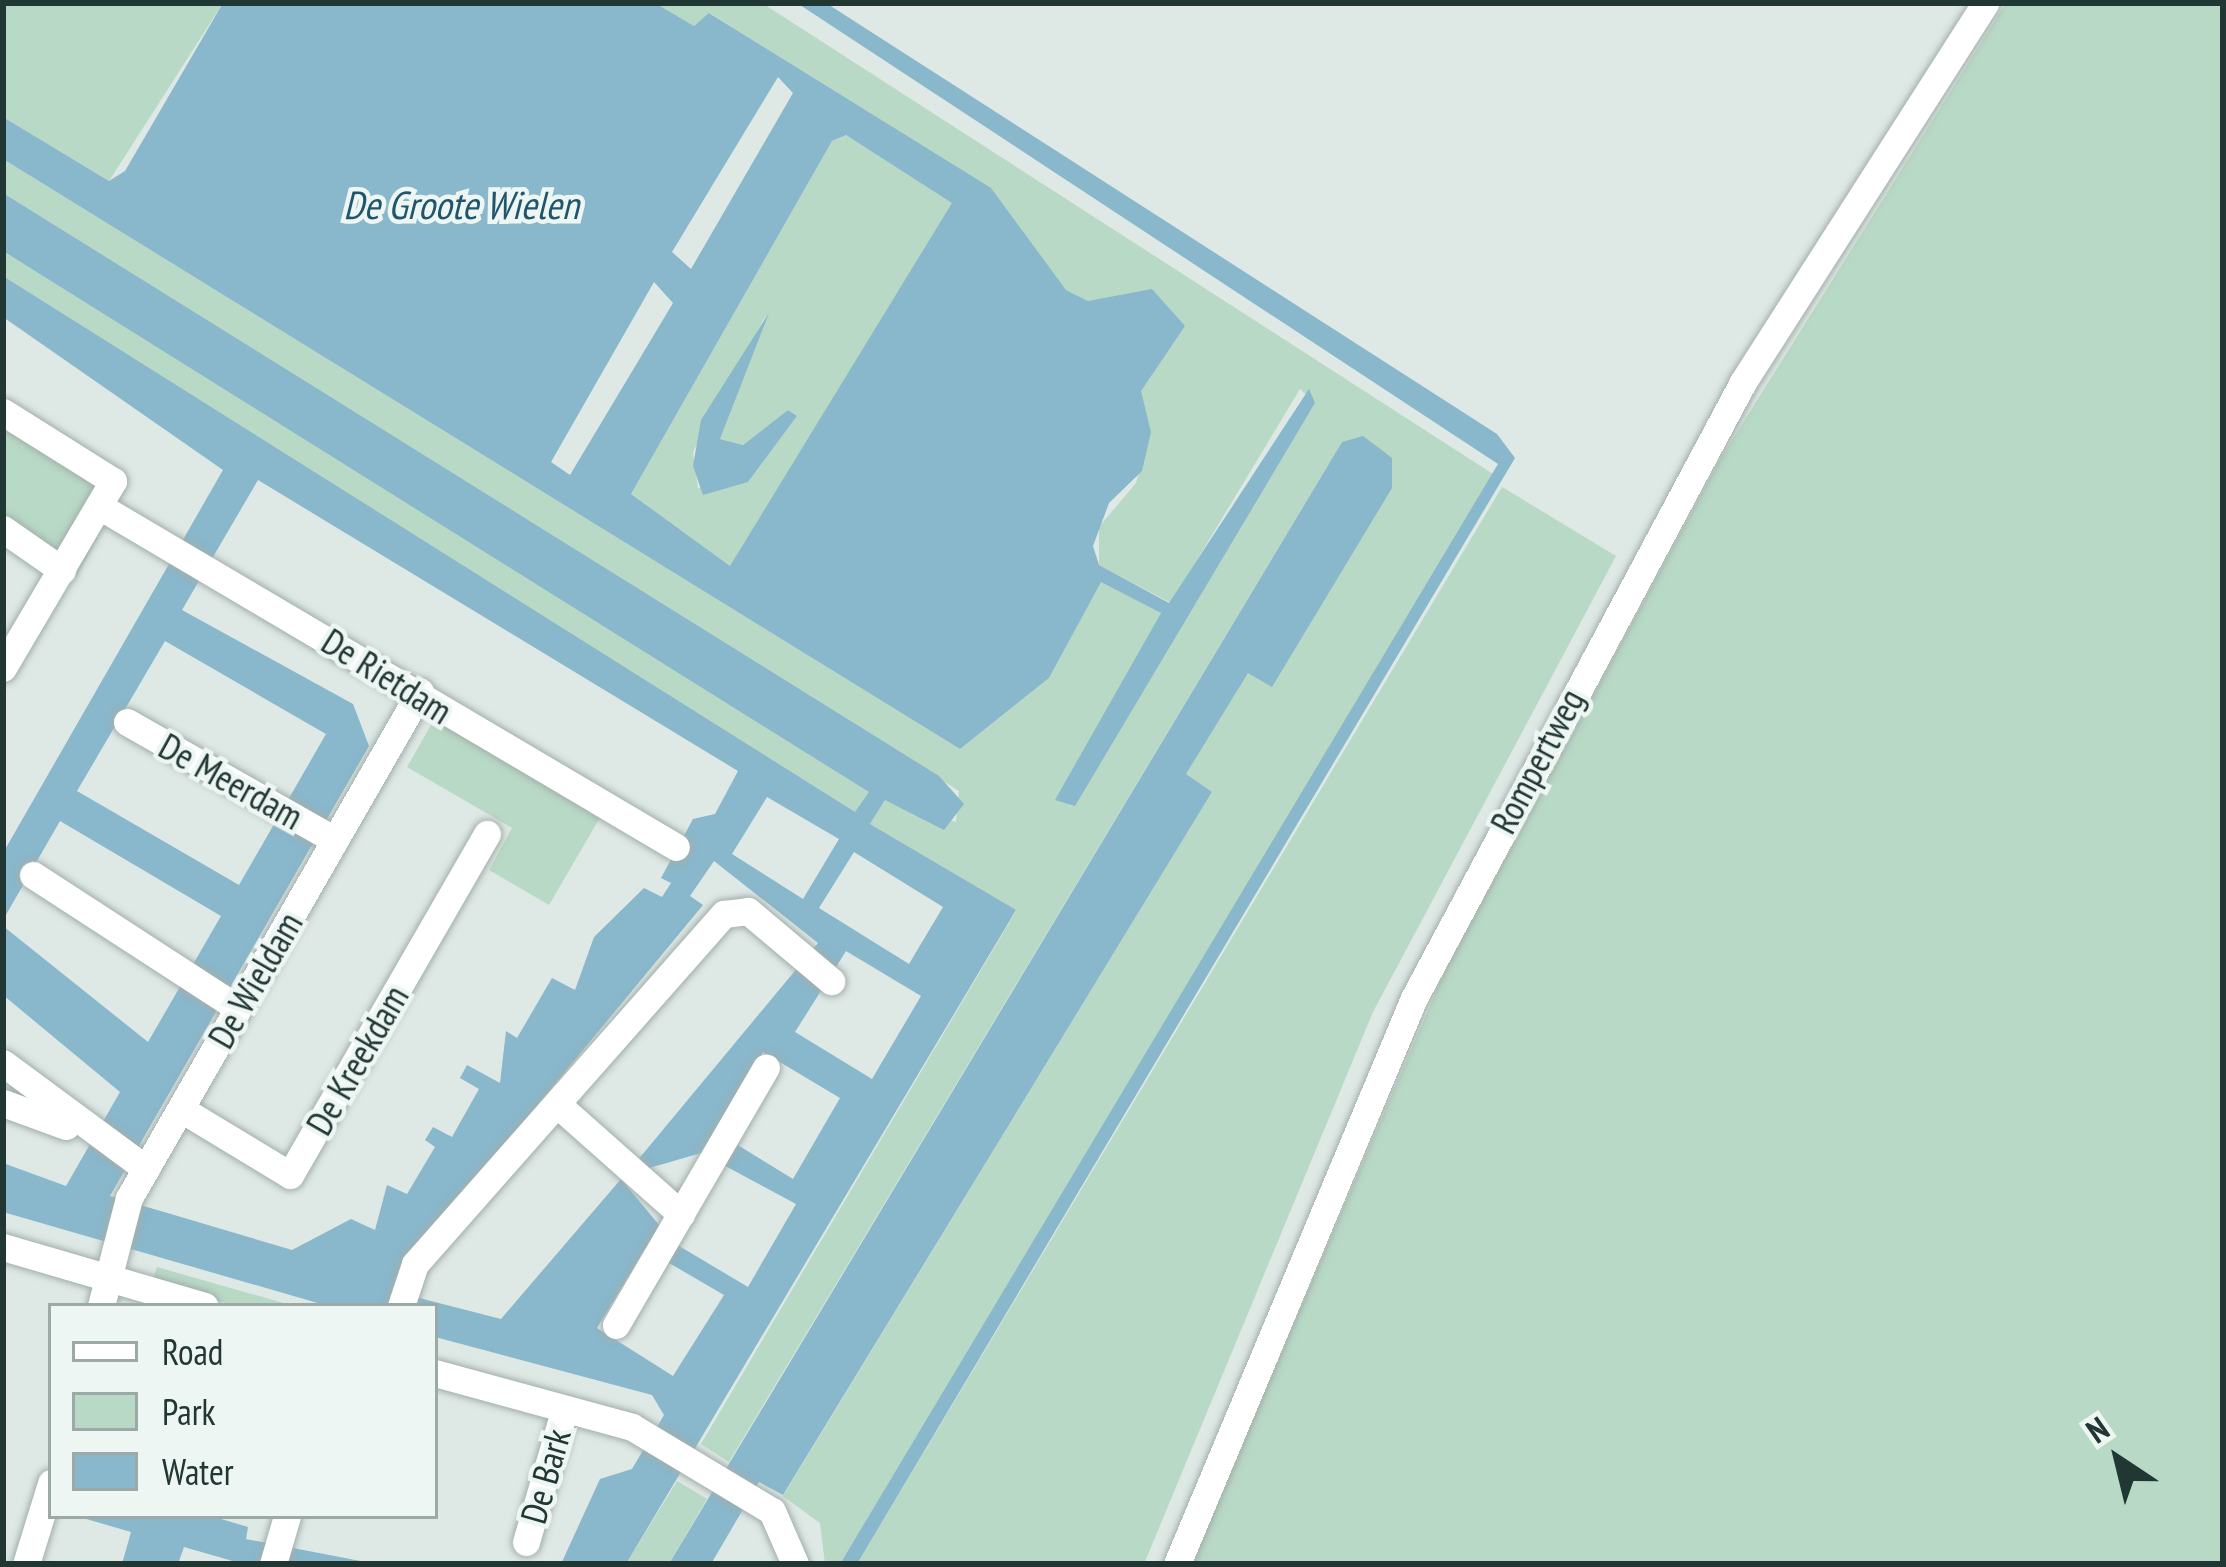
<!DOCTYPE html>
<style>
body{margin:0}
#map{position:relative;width:2226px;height:1567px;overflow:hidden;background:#dee8e5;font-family:"PT Sans Narrow",sans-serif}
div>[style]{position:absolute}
.green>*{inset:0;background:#b8d9c5}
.water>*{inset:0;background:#89b7cb}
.roads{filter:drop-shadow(0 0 3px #a2afac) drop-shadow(0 0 3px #a2afac)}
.street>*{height:27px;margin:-13.5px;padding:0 13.5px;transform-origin:13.5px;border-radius:13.5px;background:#fff}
span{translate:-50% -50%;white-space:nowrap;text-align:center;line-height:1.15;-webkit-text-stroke:9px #eef6f3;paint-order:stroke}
.street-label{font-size:36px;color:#213734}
.water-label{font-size:39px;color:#1f566e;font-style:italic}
.frame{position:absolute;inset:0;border:6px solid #213734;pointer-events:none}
.legend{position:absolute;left:48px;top:1303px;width:390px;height:216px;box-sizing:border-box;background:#eef6f3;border:3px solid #9caaa7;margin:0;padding:15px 21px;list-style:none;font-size:36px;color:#213734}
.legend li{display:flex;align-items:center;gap:24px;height:60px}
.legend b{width:60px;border:3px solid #9caaa7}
.north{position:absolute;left:2058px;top:1399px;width:120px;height:120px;-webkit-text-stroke:9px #eef6f3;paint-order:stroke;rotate:325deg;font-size:33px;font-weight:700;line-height:48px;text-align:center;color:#213734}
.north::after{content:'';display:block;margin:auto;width:42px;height:54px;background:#213734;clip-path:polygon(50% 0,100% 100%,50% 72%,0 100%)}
</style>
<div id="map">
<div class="green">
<i style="clip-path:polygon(3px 3px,223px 3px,109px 181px,3px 117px)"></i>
<i style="clip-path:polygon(655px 3px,762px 3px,1493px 474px,840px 1564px,825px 1564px,820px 1523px,783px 1496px,1212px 792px,1185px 775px,1248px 672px,1273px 686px,1342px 442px,729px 1462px,701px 1444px,1016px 911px,870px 824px,885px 800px,956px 822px,959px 791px,3px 193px,3px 159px,960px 749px,1049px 678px,1101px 581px,1161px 613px,1068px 810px,1315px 403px,1300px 389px,1171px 603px,1099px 565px,1099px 527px,1136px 483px,1151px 432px,1140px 391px,1185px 326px,1122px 296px,1088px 301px,1066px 290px,965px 176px,710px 13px,694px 26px)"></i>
<i style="clip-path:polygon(2006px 3px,2223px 3px,2223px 1564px,1191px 1564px,1444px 973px,1721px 458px)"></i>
<i style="clip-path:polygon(evenodd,846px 135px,953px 203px,731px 567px,631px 494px,832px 141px,846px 135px,766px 315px,720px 439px,743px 445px,788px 410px,797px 416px,748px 482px,698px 488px,693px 452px,766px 315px)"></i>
<i style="clip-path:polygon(3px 251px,713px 692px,870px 792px,855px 813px,499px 590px,3px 276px)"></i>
<i style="clip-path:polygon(3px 401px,129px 479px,76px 578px,3px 525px)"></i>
<i style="clip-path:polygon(1502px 487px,1616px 556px,1373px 1012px,1144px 1564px,857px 1564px)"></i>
<i style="clip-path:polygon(435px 718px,602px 814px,549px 905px,489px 870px,512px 828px,407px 767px)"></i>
<i style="clip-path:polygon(157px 1267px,294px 1306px,236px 1306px,152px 1282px)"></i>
<i style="clip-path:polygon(677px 1481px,707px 1499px,669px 1564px,626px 1564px)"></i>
</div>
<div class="water">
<i style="clip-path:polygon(evenodd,223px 3px,655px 3px,694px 26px,709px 13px,991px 188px,1066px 290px,1088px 301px,1152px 289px,1185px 326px,1141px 391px,1151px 432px,1142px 471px,1109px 503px,1093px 546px,1099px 565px,1169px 603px,1309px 389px,1315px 403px,1075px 806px,1055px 800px,1161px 613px,1101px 582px,1049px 678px,960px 749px,3px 159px,3px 117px,109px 181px,125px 171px,223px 3px,778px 77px,793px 93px,691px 269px,672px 252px,778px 77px,223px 3px,846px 135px,952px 203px,730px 566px,631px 494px,832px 141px,846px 135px,223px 3px,654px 282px,673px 303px,570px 475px,551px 462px,654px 282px)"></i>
<i style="clip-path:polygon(797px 3px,826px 3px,1497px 434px,1515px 458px,857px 1564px,840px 1564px,1498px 464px)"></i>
<i style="clip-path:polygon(evenodd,3px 193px,939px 776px,964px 804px,944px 830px,885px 800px,870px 824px,1016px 910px,626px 1564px,561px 1564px,600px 1479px,632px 1469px,664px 1415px,652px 1395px,435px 1337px,435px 1306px,328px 1306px,3px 1212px,3px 1163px,66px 1186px,120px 1092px,3px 995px,3px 926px,148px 1042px,221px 916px,60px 821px,3px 920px,3px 853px,223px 470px,3px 317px,3px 276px,855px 812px,869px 792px,3px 251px,3px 193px,258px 480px,738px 771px,715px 814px,693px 819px,661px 878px,671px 883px,662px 897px,644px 888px,594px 937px,575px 990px,552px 978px,517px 1038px,506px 1031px,500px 1083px,467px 1065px,460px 1078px,479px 1089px,452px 1137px,433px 1127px,425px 1140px,435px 1147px,407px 1194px,387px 1185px,375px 1230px,351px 1219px,292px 1250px,110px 1196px,369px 746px,353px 704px,182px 610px,258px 480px,3px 193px,165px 641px,326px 734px,239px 885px,77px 791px,165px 641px,3px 193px,767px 797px,839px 839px,803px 899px,732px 854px,767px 797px,3px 193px,854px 852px,943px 907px,909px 964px,819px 908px,854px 852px,3px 193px,714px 861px,818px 943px,637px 1161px,646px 1169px,701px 1153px,796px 1204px,748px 1287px,674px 1243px,621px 1179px,501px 1319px,396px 1292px,406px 1264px,703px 905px,690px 896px,714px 861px,3px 193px,846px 951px,921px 996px,872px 1079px,795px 1032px,846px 951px,3px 193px,763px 1052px,840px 1098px,793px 1179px,715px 1131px,763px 1052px,3px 193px,645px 1249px,724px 1295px,673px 1376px,597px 1328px,645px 1249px)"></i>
<i style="clip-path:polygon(769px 313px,720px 439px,743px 445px,788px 410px,797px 416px,748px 482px,703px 495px,693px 466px,701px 420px)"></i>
<i style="clip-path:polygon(1363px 436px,1392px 458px,1392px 488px,1272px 687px,1248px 673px,1186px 774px,1212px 792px,783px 1495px,759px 1482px,711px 1564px,669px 1564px,1342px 442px)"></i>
<i style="clip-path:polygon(76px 1516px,211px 1516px,248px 1527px,246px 1539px,376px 1564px,243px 1564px,184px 1547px,178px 1564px,122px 1564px,131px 1532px)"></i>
</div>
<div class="roads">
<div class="street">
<i style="left:3px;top:412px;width:130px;rotate:32.1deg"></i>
<i style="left:113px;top:481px;width:217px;rotate:120.5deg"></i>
<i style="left:99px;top:506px;width:670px;rotate:30.58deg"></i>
<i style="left:3px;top:529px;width:72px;rotate:34.8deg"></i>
<i style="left:127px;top:722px;width:239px;rotate:29.6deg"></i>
<i style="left:33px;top:875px;width:244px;rotate:33deg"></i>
<i style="left:3px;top:1063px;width:178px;rotate:36.5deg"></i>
<i style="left:3px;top:1103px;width:67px;rotate:20.1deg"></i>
<i style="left:557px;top:1104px;width:166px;rotate:41.6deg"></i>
<i style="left:181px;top:1109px;width:127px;rotate:31.2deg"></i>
<i style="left:290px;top:1175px;width:394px;rotate:-60deg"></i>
<i style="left:3px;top:1247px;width:210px;rotate:16.3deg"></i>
<i style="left:101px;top:1306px;width:112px;rotate:-75.5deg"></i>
<i style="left:129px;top:1198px;width:584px;rotate:-60.1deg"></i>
<i style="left:401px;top:1306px;width:44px;rotate:-71.6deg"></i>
<i style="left:415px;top:1264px;width:467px;rotate:-48.6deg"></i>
<i style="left:724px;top:914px;width:24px;rotate:-7deg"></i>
<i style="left:748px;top:911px;width:109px;rotate:40.1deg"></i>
<i style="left:616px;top:1325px;width:298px;rotate:-59.8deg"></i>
<i style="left:435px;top:1373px;width:204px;rotate:15.3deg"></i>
<i style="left:632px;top:1427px;width:163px;rotate:31deg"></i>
<i style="left:772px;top:1511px;width:58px;rotate:66.5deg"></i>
<i style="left:526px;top:1542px;width:136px;rotate:-73.8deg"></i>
<i style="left:26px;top:1564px;width:85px;rotate:-72.8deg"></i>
<i style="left:273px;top:1564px;width:50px;rotate:-73.7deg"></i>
<i style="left:1177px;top:1564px;width:614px;rotate:-67.28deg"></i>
<i style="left:1414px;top:998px;width:698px;rotate:-61.89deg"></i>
<i style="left:1743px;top:382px;width:450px;rotate:-57.4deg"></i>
</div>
</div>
<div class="street-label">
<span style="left:387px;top:676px;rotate:32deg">De Rietdam</span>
<span style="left:1537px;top:761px;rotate:-62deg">Rompertweg</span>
<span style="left:231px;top:781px;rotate:29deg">De Meerdam</span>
<span style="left:255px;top:980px;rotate:-60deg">De Wieldam</span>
<span style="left:357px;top:1060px;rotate:-60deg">De Kreekdam</span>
<span style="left:545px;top:1476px;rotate:-74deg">De Bark</span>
</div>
<div class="water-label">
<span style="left:461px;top:205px">De Groote Wielen</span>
</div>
<div class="frame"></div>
<ul class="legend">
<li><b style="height:15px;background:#fff"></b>Road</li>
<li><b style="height:33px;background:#b8d9c5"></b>Park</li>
<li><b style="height:33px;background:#89b7cb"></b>Water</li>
</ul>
<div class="north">N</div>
</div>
